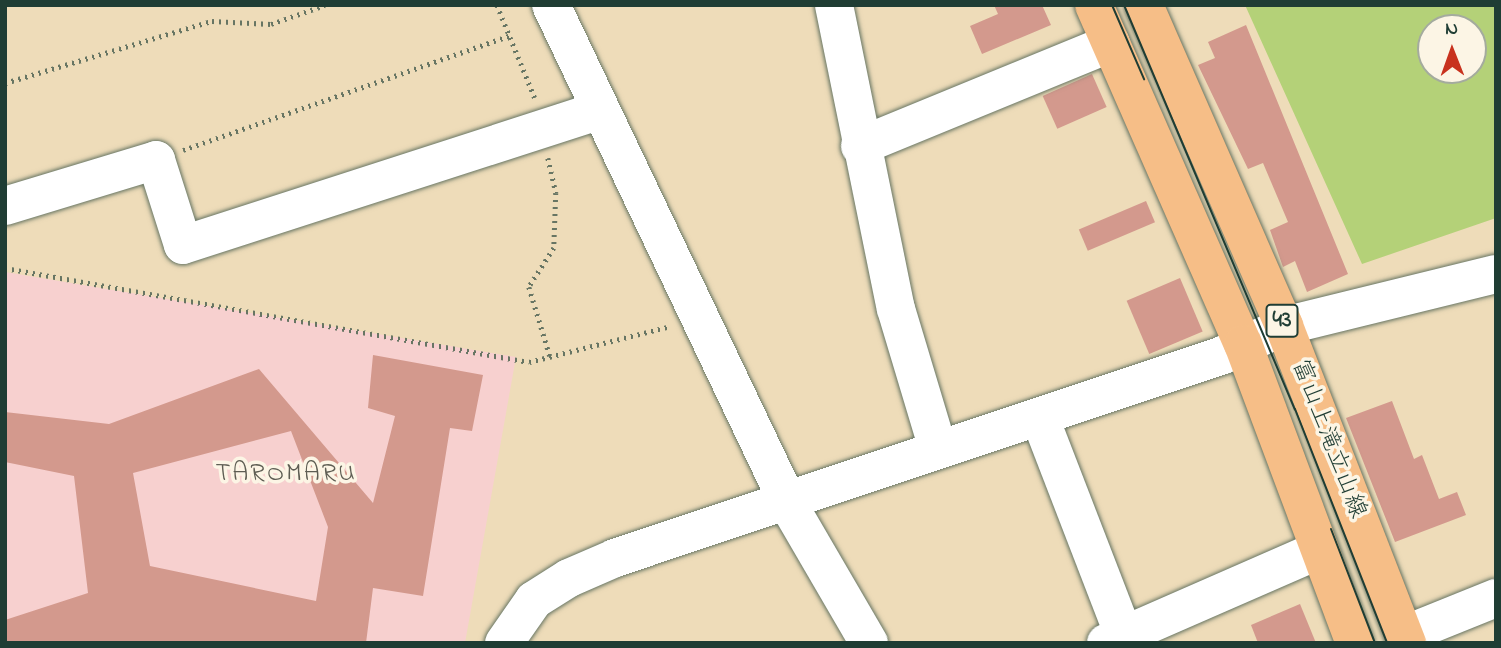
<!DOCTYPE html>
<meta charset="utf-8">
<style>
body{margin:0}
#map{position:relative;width:1501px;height:648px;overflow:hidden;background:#eedcb9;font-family:"Indie Flower","Klee One",sans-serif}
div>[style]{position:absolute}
.built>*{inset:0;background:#f7d0cf}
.green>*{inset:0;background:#b4d178}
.building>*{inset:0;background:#d3998d;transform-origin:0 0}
.path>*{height:4.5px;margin-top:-2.25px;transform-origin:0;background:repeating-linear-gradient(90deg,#677563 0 2px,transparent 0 7px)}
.roads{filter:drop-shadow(0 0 2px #677563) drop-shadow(0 0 2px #677563)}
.minor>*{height:38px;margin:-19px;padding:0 19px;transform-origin:19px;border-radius:19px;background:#fff}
.major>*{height:38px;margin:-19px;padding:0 19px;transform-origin:19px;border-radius:19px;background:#f6be87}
.tram>*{height:2px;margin:-1px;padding:0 1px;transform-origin:1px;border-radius:1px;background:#1f3d34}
span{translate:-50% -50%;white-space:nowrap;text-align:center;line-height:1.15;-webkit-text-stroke:7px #fcf5e5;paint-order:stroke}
.shield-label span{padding:2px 5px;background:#fcf5e5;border:2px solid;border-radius:5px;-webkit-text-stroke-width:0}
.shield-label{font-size:23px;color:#1f3d34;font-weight:700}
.street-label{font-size:24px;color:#1f3d34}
.neighbourhood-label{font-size:26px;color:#5e5d53;letter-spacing:2px}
.frame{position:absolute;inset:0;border:7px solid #1f3d34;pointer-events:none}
.north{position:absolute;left:1417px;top:14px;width:70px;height:70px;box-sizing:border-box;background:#fcf5e5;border:2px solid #a4ab9e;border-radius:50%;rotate:359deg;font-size:19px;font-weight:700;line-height:28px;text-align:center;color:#1f3d34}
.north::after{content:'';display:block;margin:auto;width:24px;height:32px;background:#c8321e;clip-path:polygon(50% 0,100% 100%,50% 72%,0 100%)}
</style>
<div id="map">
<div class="built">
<i style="clip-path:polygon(5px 272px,516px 357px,465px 643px,5px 643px)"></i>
</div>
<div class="green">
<i style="clip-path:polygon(evenodd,1245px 5px,1496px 5px,1496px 218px,1362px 264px,1245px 5px,1431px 28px,1473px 28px,1473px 70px,1431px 70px,1431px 28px)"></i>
</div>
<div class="building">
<i style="clip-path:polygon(994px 5px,1042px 5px,1051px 25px,982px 54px,970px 26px,998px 14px)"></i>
<i style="clip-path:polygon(1246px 25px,1348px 274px,1307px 292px,1295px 261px,1283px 267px,1270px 230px,1288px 222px,1263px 163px,1248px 169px,1198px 65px,1215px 58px,1208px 42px)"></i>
<i style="left:1092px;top:74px;width:36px;height:54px;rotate:66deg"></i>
<i style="left:1146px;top:201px;width:23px;height:73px;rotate:67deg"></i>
<i style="left:1180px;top:278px;width:58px;height:58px;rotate:67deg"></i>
<i style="clip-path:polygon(evenodd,373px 355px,483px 375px,472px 431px,450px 428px,423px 596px,373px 588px,366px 643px,5px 643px,5px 620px,88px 593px,74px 476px,5px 462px,5px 412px,109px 424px,259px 369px,373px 503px,395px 416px,368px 408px,373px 355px,291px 431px,328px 527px,316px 601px,150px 566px,133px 473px,291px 431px)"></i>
<i style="clip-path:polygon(1392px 401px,1414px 459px,1422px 455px,1439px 499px,1457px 492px,1466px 515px,1395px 542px,1346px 418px)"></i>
<i style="clip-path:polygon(1300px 604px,1316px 643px,1258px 643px,1251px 625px)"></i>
</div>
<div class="path">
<i style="left:497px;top:5px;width:100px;rotate:67.8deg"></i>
<i style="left:5px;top:83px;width:216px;rotate:-16.7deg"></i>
<i style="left:212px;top:21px;width:59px;rotate:2.9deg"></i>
<i style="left:271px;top:24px;width:57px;rotate:-19.4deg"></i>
<i style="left:183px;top:150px;width:348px;rotate:-19.3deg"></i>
<i style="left:548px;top:158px;width:36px;rotate:77deg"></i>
<i style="left:556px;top:193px;width:55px;rotate:92.1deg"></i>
<i style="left:554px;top:248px;width:46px;rotate:122.7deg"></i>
<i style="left:529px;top:287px;width:72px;rotate:73.1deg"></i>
<i style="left:5px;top:268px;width:532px;rotate:10.17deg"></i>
<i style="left:529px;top:362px;width:146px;rotate:-14.2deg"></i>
</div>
<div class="roads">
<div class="minor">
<i style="left:551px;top:5px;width:558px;rotate:64.54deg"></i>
<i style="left:791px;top:509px;width:155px;rotate:59.8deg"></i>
<i style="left:834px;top:5px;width:310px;rotate:78.5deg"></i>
<i style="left:896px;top:309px;width:146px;rotate:73.3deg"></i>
<i style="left:860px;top:146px;width:271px;rotate:-22.3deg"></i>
<i style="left:5px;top:206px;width:158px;rotate:-16.9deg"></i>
<i style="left:156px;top:160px;width:89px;rotate:72.4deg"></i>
<i style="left:183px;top:245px;width:437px;rotate:-17.9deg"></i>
<i style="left:1040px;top:418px;width:241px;rotate:68.9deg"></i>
<i style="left:1404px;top:635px;width:99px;rotate:-21.9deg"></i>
<i style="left:504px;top:643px;width:52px;rotate:-55.1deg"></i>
<i style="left:534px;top:600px;width:41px;rotate:-32.2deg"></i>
<i style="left:569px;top:578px;width:50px;rotate:-23.5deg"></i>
<i style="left:615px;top:558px;width:641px;rotate:-18.46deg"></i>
<i style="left:1223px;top:355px;width:68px;rotate:-25.4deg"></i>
<i style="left:1284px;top:326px;width:218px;rotate:-13.8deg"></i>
<i style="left:1106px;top:643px;width:232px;rotate:-23.6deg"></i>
</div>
<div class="major">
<i style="left:1094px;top:5px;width:370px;rotate:66.3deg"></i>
<i style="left:1243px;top:344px;width:319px;rotate:69.5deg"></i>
<i style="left:1144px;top:5px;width:350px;rotate:66.4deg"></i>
<i style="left:1284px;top:326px;width:340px;rotate:68.8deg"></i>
</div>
</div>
<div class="tram">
<i style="left:1112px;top:5px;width:81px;rotate:66.6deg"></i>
<i style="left:1124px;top:5px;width:439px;rotate:67.1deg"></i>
<i style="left:1295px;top:409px;width:251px;rotate:68.5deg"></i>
<i style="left:1331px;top:529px;width:122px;rotate:68.9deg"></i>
</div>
<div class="shield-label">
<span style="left:1282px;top:321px">43</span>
</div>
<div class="street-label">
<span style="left:1328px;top:439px;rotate:69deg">富山上滝立山線</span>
</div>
<div class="neighbourhood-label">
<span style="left:286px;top:475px">TAROMARU</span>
</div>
<div class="frame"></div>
<div class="north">N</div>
</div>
